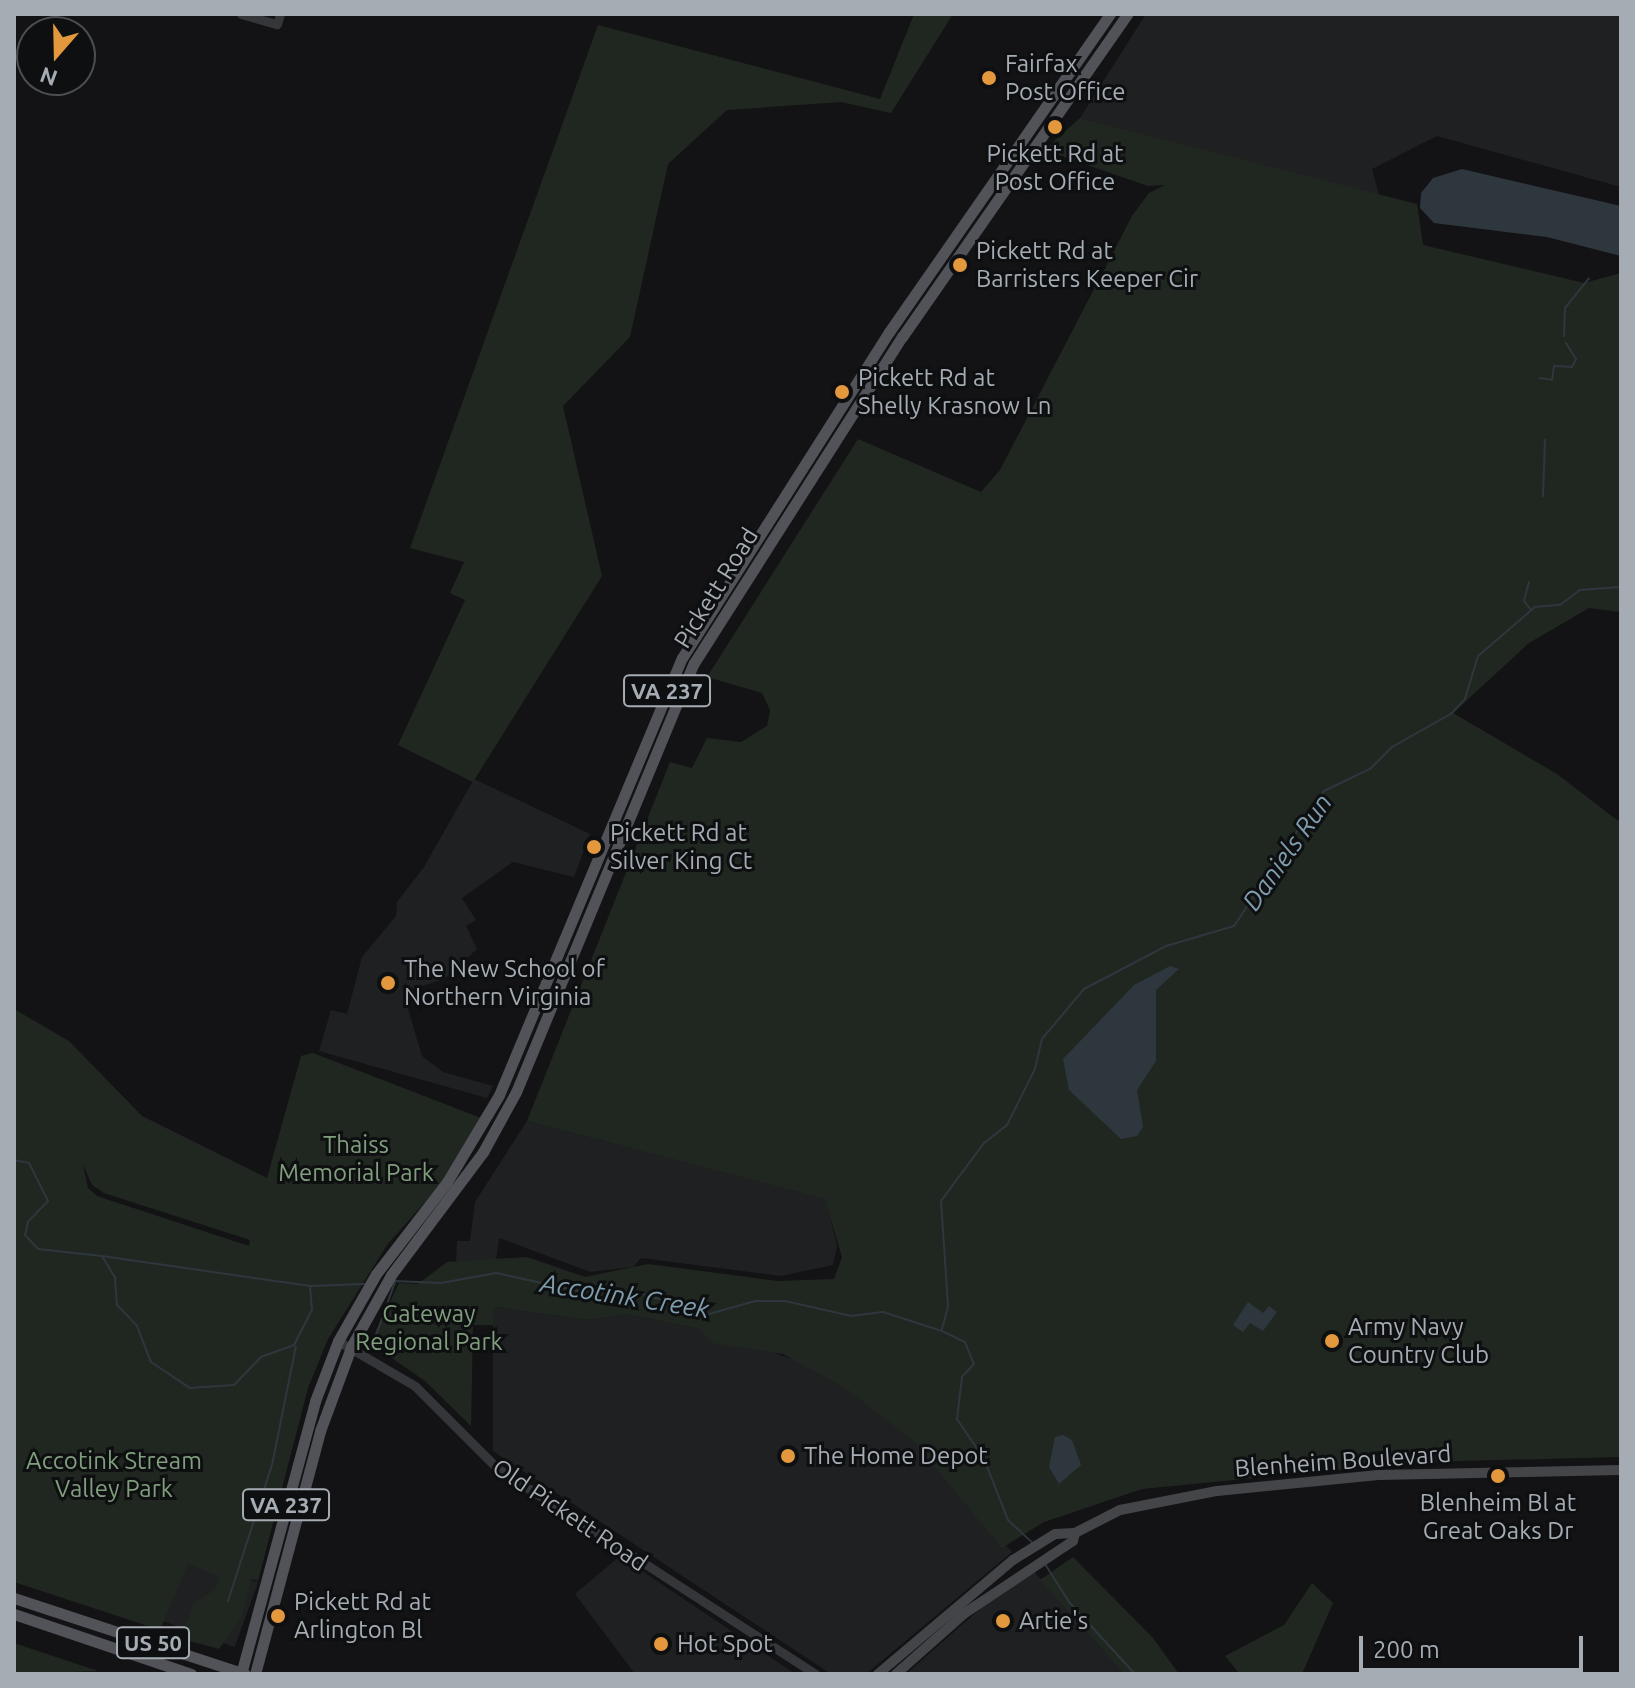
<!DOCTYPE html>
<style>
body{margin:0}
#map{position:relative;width:1635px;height:1688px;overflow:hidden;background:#131315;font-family:Ubuntu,sans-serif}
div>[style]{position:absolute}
.built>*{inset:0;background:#1f2022;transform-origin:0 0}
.green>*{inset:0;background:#202720}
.water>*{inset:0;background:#2e373d}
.stream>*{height:2px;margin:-1px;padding:0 1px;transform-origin:1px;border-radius:1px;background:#2e373d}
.tertiary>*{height:9px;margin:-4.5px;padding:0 4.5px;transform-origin:4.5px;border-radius:4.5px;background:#353639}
.secondary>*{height:10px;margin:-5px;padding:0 5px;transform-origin:5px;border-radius:5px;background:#434549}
.primary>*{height:11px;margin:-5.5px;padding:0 5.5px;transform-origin:5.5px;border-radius:5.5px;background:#515358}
.dots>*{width:22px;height:22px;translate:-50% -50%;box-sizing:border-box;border:4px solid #0e0f10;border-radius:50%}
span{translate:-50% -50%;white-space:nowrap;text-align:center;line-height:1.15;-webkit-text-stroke:6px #0e0f10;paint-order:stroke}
.shield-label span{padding:2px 6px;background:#0e0f10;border:2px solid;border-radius:6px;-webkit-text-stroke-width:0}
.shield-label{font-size:22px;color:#a6acb4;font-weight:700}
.poi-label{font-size:24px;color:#a6acb4}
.left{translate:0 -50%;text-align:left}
.street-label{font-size:24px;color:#a6acb4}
.park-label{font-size:24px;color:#809e7e}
.water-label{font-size:26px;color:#7f9dad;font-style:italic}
.frame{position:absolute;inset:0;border:16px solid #a6acb4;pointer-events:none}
.north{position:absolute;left:16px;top:16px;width:80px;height:80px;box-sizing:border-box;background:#0e0f10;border:2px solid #4b4e52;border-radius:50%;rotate:200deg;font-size:22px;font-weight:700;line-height:32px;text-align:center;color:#a6acb4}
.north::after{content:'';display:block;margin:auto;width:28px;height:36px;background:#e3983d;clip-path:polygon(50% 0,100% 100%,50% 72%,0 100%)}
.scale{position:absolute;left:1359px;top:1636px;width:224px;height:36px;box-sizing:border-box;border:4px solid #a6acb4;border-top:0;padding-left:10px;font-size:24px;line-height:28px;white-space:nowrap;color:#a6acb4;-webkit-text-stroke:6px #0e0f10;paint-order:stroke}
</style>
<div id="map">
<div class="built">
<i style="clip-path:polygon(1146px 14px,1621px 14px,1621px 187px,1437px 136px,1372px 169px,1379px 195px,1080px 118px)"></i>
<i style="clip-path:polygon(474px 779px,590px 834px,574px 877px,513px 862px,462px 898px,476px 920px,466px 926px,477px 949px,444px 979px,403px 992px,422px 1056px,443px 1072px,493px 1086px,487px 1098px,319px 1051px,331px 1010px,347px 1014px,362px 957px,396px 916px,397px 902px,424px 867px)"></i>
<i style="clip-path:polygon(527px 1121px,826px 1199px,837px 1246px,833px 1265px,781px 1276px,641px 1258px,633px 1267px,590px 1272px,499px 1238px,496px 1261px,456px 1262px,457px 1241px,470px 1241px,475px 1202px)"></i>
<i style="clip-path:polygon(493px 1307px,588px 1320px,627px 1314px,700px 1329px,814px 1366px,896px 1421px,1012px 1552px,866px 1674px,831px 1674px,493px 1451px)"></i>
<i style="left:183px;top:1555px;width:80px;height:69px;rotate:20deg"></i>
<i style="clip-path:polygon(620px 1556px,782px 1665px,795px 1674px,635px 1674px,575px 1594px)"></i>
<i style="clip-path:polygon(1032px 1570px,1135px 1674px,906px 1674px,1006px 1586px)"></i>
</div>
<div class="green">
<i style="clip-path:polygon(914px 14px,953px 14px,891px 113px,841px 102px,727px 110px,668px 164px,630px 337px,563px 406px,602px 576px,473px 782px,398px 745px,465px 600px,450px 593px,464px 562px,410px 548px,598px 25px,880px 99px)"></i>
<i style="clip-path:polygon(1080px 118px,1417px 204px,1423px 245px,1584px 283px,1621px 273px,1621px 612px,1589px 608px,1529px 643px,1453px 713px,1557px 774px,1621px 823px,1621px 1457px,1420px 1462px,1142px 1489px,1044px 1522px,1002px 1548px,913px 1441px,847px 1389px,783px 1354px,712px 1343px,700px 1329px,627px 1314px,588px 1320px,494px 1307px,493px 1325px,473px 1325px,471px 1426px,425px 1381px,370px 1343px,399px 1283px,418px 1284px,447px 1262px,527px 1257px,585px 1277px,648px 1264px,778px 1281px,834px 1279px,842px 1257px,825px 1199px,527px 1121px,670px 762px,692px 768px,707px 738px,741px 742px,767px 726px,770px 710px,762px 693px,707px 677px,858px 439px,981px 492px,1000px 470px,1132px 216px,1149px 193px,1165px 185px,1148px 186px,1044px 150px)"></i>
<i style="clip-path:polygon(evenodd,14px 1009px,69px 1041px,142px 1116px,267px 1178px,301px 1056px,313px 1053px,481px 1118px,450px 1174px,387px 1245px,328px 1339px,308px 1388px,258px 1581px,251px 1579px,242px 1616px,219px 1649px,182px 1639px,193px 1604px,215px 1590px,219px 1576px,188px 1564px,160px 1630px,14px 1582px,14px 1009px,83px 1164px,92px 1185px,104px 1193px,250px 1240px,249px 1246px,97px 1196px,88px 1188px,83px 1164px)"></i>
<i style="clip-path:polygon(1073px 1557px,1153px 1638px,1179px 1674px,1125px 1674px,1040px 1580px)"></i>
<i style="clip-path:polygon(1312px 1583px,1333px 1603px,1302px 1674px,1240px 1674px,1225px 1656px,1284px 1625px)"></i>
<i style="clip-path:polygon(14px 1643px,98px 1671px,14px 1674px)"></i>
</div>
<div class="water">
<i style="clip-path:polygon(1462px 169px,1621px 206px,1621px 256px,1547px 237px,1434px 223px,1420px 208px,1421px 193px,1433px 178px)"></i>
<i style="clip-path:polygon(1170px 966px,1179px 969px,1156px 990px,1156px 1061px,1137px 1090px,1143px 1127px,1137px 1136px,1121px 1139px,1069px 1090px,1063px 1059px,1134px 985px)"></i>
<i style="clip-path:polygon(1248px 1302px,1263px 1313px,1269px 1306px,1277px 1312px,1263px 1331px,1250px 1323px,1243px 1332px,1233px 1325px)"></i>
<i style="clip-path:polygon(1063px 1435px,1072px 1440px,1081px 1465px,1059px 1484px,1049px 1467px,1055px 1437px)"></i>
</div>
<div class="stream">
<i style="left:1564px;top:336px;width:28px;rotate:-88deg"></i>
<i style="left:1565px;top:308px;width:38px;rotate:-51deg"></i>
<i style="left:1540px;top:378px;width:12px;rotate:9deg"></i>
<i style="left:1552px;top:380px;width:14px;rotate:-82deg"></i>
<i style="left:1554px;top:366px;width:18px;rotate:3deg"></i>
<i style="left:1572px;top:367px;width:9px;rotate:-63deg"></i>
<i style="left:1576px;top:359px;width:19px;rotate:-122deg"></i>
<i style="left:1543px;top:496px;width:56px;rotate:-88deg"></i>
<i style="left:1529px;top:582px;width:20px;rotate:105deg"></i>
<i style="left:1524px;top:601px;width:11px;rotate:52deg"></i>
<i style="left:14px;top:1160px;width:15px;rotate:11deg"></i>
<i style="left:29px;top:1163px;width:42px;rotate:63.4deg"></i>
<i style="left:48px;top:1201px;width:29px;rotate:134deg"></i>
<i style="left:28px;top:1222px;width:13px;rotate:103deg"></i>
<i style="left:25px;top:1235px;width:19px;rotate:47deg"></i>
<i style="left:38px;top:1249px;width:64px;rotate:6.2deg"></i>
<i style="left:102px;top:1256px;width:26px;rotate:59deg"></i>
<i style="left:115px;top:1278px;width:27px;rotate:86deg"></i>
<i style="left:117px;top:1305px;width:29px;rotate:46deg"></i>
<i style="left:137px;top:1326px;width:39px;rotate:69deg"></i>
<i style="left:151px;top:1362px;width:47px;rotate:33.7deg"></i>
<i style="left:190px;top:1388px;width:44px;rotate:-3.9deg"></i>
<i style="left:234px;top:1385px;width:39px;rotate:-46deg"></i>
<i style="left:261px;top:1357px;width:35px;rotate:-20deg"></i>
<i style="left:294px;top:1345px;width:39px;rotate:-63deg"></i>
<i style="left:312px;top:1310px;width:24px;rotate:-95deg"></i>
<i style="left:310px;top:1286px;width:54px;rotate:-2.1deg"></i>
<i style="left:102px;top:1256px;width:209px;rotate:8.2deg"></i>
<i style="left:394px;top:1281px;width:47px;rotate:2.4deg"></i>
<i style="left:441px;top:1283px;width:56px;rotate:-10.3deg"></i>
<i style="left:496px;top:1273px;width:84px;rotate:12.4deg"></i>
<i style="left:578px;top:1291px;width:65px;rotate:2.6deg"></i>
<i style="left:643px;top:1294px;width:69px;rotate:16.9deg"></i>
<i style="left:709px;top:1314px;width:48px;rotate:-15.8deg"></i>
<i style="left:755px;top:1301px;width:30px"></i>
<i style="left:785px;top:1301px;width:68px;rotate:12.8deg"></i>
<i style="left:851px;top:1316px;width:32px;rotate:-7deg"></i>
<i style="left:883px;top:1312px;width:62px;rotate:17.9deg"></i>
<i style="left:942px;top:1331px;width:25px;rotate:26deg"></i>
<i style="left:965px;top:1342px;width:24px;rotate:68deg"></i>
<i style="left:974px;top:1364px;width:18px;rotate:133deg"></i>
<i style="left:962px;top:1377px;width:42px;rotate:96.8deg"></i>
<i style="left:957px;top:1419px;width:48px;rotate:56deg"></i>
<i style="left:984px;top:1459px;width:66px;rotate:68.5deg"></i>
<i style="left:1008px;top:1520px;width:35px;rotate:43deg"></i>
<i style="left:942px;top:1329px;width:24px;rotate:-75deg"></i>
<i style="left:948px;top:1306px;width:105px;rotate:-93.8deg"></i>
<i style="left:941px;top:1201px;width:72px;rotate:-53.4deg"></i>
<i style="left:984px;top:1143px;width:29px;rotate:-38deg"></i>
<i style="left:1007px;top:1125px;width:63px;rotate:-63.4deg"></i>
<i style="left:1035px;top:1069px;width:31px;rotate:-77deg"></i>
<i style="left:1042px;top:1039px;width:65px;rotate:-50deg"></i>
<i style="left:1084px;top:989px;width:93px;rotate:-27.7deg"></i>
<i style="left:1166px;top:946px;width:71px;rotate:-16.4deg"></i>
<i style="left:1234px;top:926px;width:162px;rotate:-56.3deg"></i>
<i style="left:1324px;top:791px;width:51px;rotate:-25.6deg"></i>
<i style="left:1370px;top:769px;width:31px;rotate:-45deg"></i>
<i style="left:1392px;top:747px;width:69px;rotate:-29.5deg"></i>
<i style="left:1452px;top:713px;width:19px;rotate:-47deg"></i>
<i style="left:1465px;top:699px;width:45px;rotate:-73.2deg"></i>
<i style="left:1478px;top:656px;width:75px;rotate:-40.7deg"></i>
<i style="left:1535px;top:607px;width:25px;rotate:-5deg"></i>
<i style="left:1560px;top:605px;width:25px;rotate:-37deg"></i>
<i style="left:1580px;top:590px;width:41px;rotate:-4.2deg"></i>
<i style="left:374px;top:1341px;width:63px;rotate:-70.4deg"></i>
<i style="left:1045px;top:1564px;width:45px;rotate:57.7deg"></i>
<i style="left:1069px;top:1602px;width:98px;rotate:47.5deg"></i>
<i style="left:228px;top:1601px;width:143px;rotate:-72.1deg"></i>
<i style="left:272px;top:1465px;width:121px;rotate:-78.6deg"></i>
</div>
<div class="tertiary">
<i style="left:241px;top:14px;width:37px;rotate:16deg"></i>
<i style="left:277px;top:24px;width:10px;rotate:-73deg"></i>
<i style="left:338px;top:1341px;width:89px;rotate:30.3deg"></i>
<i style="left:415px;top:1386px;width:116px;rotate:45deg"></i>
<i style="left:497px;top:1468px;width:379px;rotate:32.9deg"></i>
</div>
<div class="secondary">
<i style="left:878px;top:1674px;width:177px;rotate:-40.2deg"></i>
<i style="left:1013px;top:1560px;width:49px;rotate:-31.8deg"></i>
<i style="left:1055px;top:1534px;width:20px;rotate:-3deg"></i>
<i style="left:1075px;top:1533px;width:51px;rotate:-27.1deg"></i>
<i style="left:1120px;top:1510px;width:99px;rotate:-11.1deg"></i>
<i style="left:1217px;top:1491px;width:162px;rotate:-5.7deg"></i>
<i style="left:1378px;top:1475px;width:243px;rotate:-1.2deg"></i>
<i style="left:896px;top:1674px;width:92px;rotate:-41.5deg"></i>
<i style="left:965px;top:1613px;width:130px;rotate:-33.7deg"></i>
<i style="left:1073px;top:1541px;width:8px;rotate:-76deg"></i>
</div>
<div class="primary">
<i style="left:14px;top:1598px;width:243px;rotate:18.2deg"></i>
<i style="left:14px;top:1614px;width:187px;rotate:18.7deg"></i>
<i style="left:241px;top:1674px;width:283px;rotate:-74.8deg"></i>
<i style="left:315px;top:1401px;width:64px;rotate:-69deg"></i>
<i style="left:338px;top:1341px;width:77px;rotate:-60.4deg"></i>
<i style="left:376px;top:1274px;width:116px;rotate:-52.3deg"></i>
<i style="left:447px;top:1182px;width:101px;rotate:-59.1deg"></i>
<i style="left:499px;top:1095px;width:474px;rotate:-67.3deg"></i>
<i style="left:682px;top:658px;width:386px;rotate:-57.6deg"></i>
<i style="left:889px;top:332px;width:387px;rotate:-55.2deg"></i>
<i style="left:255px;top:1674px;width:252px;rotate:-75deg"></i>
<i style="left:320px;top:1431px;width:90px;rotate:-69.7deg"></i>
<i style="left:351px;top:1347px;width:82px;rotate:-60.9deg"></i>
<i style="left:391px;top:1275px;width:154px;rotate:-53.2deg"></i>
<i style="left:483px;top:1152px;width:68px;rotate:-61.2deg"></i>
<i style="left:516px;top:1092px;width:464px;rotate:-67.5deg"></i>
<i style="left:694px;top:663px;width:387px;rotate:-57.5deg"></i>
<i style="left:902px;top:337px;width:394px;rotate:-55.1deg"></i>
</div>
<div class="dots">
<i style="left:989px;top:78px;background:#e3983d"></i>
<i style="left:1055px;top:127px;background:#e3983d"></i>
<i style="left:960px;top:265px;background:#e3983d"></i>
<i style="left:842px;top:392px;background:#e3983d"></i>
<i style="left:594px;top:847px;background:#e3983d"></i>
<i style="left:388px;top:983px;background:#e3983d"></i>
<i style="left:1332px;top:1341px;background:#e3983d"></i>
<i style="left:788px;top:1456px;background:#e3983d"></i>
<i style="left:1498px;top:1476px;background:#e3983d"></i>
<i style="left:278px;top:1616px;background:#e3983d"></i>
<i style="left:1003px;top:1621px;background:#e3983d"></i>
<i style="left:661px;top:1644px;background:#e3983d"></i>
</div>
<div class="shield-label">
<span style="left:667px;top:691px">VA 237</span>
<span style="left:286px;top:1505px">VA 237</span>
<span style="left:153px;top:1643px">US 50</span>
</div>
<div class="poi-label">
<span class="left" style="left:1005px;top:78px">Fairfax<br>Post Office</span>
<span style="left:1055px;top:168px">Pickett Rd at<br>Post Office</span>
<span class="left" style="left:976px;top:265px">Pickett Rd at<br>Barristers Keeper Cir</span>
<span class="left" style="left:858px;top:392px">Pickett Rd at<br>Shelly Krasnow Ln</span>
<span class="left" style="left:610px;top:847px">Pickett Rd at<br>Silver King Ct</span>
<span class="left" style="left:404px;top:983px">The New School of<br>Northern Virginia</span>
<span class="left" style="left:1348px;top:1341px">Army Navy<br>Country Club</span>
<span class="left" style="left:804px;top:1456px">The Home Depot</span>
<span style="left:1498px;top:1517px">Blenheim Bl at<br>Great Oaks Dr</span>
<span class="left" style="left:294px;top:1616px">Pickett Rd at<br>Arlington Bl</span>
<span class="left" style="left:1019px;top:1621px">Artie's</span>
<span class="left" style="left:677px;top:1644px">Hot Spot</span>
</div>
<div class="street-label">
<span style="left:716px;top:588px;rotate:-58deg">Pickett Road</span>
<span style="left:1343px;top:1461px;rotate:-4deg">Blenheim Boulevard</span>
<span style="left:570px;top:1515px;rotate:34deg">Old Pickett Road</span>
</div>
<div class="park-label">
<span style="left:356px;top:1159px">Thaiss<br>Memorial Park</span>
<span style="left:429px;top:1328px">Gateway<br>Regional Park</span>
<span style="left:114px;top:1475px">Accotink Stream<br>Valley Park</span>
</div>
<div class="water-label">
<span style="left:1287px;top:852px;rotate:-55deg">Daniels Run</span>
<span style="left:625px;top:1296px;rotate:9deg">Accotink Creek</span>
</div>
<div class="frame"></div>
<div class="north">N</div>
<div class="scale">200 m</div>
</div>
